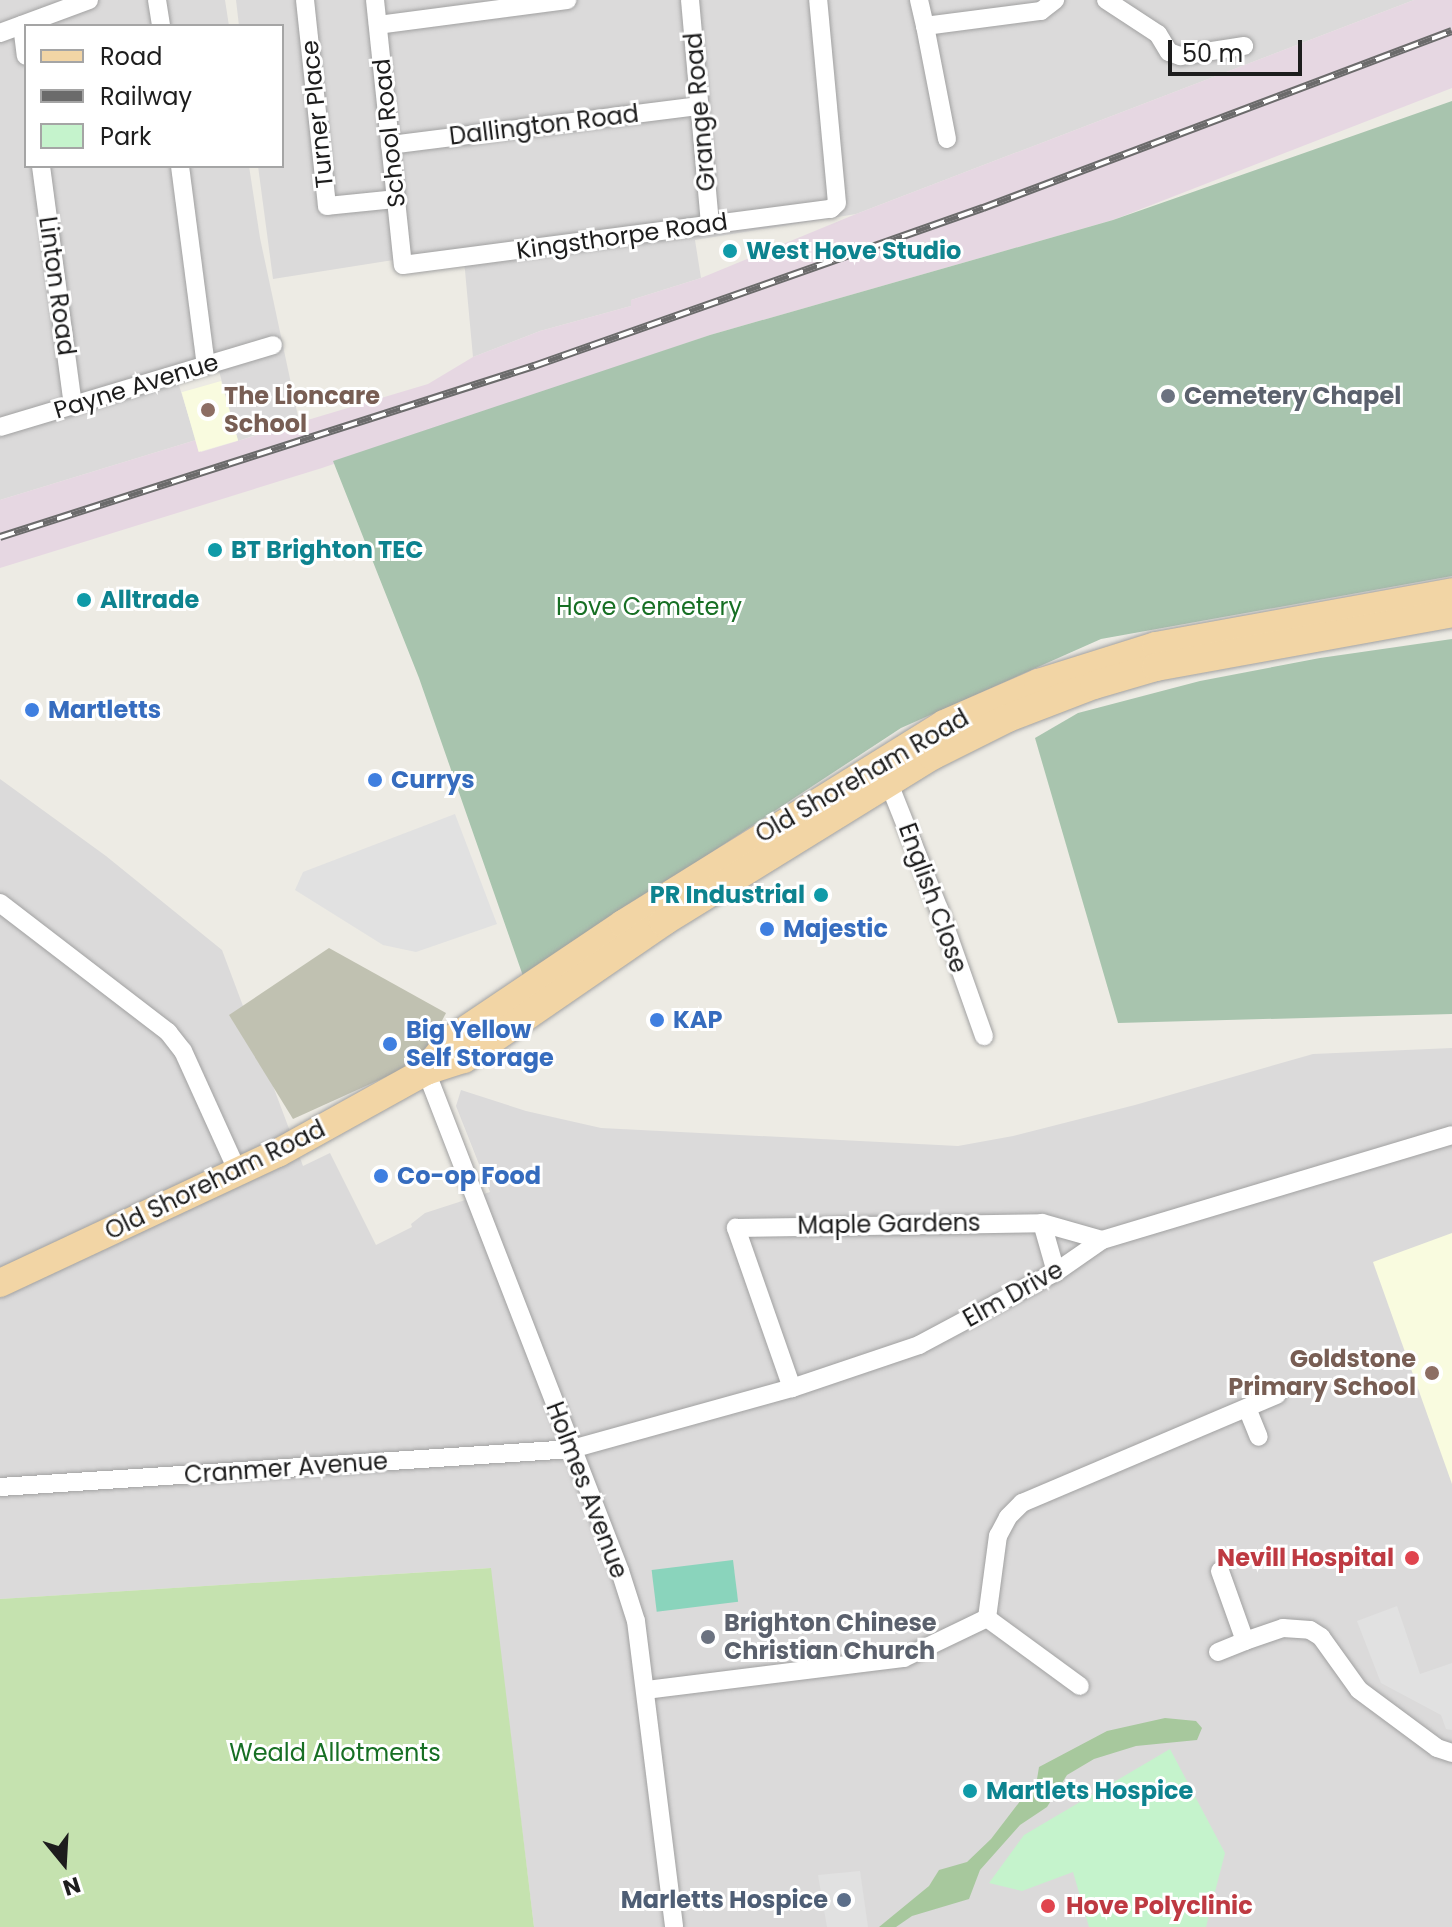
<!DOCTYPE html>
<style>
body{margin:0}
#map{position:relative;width:1452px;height:1927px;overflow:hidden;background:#edebe4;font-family:Poppins,sans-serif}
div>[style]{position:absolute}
.residential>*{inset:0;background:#dbdada}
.industrial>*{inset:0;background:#e6d7e2}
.education>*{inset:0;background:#f9fbdf;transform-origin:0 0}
.construction>*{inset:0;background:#c0c1b1}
.grass>*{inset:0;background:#c5e2af}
.forest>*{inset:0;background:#a7c89d}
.cemetery>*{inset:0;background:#a8c4ae}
.park>*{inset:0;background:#c5f3cc}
.pitch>*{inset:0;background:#8ad4bc;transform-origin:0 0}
.parking>*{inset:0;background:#e1e1e1}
.roads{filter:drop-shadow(0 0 2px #a1a1a1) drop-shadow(0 0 2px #a1a1a1)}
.street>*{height:18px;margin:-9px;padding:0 9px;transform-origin:9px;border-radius:9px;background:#fff}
.primary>*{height:28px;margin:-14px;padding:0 14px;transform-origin:14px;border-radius:14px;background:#f2d5a5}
.rail>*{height:8px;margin-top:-4px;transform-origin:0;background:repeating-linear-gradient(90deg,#fff 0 15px,#6b6b6b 0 30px);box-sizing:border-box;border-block:2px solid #6b6b6b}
.dots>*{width:22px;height:22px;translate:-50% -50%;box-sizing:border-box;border:4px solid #fff;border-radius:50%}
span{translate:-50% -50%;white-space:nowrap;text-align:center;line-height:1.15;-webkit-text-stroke:6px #fff;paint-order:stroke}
.street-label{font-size:24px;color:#1d1d1d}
.culture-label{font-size:24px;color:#0d838f;font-weight:700}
.left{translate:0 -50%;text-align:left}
.right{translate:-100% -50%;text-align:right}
.education-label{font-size:24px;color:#785e54;font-weight:700}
.worship-label{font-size:24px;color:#5b616d;font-weight:700}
.park-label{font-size:24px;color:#176f24}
.shop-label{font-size:24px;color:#366cbe;font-weight:700}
.health-label{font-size:24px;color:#be3a42;font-weight:700}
.service-label{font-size:24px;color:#4e5e75;font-weight:700}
.legend{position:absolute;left:24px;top:24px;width:260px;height:144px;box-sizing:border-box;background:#fff;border:2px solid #a5a5a5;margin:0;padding:10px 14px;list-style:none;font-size:24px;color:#1d1d1d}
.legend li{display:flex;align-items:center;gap:16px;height:40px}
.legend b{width:40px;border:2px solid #a5a5a5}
.north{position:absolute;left:24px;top:1823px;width:80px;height:80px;-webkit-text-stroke:6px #fff;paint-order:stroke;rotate:162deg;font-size:22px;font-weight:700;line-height:32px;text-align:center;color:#1d1d1d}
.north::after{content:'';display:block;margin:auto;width:28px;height:36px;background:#1d1d1d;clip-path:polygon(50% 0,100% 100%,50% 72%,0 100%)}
.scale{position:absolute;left:1168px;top:40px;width:134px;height:36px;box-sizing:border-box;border:4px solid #1d1d1d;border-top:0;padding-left:10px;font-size:24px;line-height:28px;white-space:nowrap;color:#1d1d1d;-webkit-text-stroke:6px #fff;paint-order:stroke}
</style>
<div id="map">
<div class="residential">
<i style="clip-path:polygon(0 0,225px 0,229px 26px,26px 26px,26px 166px,249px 166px,260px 238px,299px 421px,238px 441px,219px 371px,178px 382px,196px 440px,0 500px)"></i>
<i style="clip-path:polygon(236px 0,1414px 0,856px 214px,695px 240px,701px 278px,631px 300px,631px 306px,540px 331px,473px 357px,463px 249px,273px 279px,258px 166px,282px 166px,282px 26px,239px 26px)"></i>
<i style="clip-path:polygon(0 779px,106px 856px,222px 950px,303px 1166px,330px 1153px,376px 1245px,412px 1227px,411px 1224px,425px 1213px,490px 1192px,456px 1106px,461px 1090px,526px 1111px,601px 1128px,958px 1146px,1013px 1136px,1135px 1105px,1313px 1054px,1452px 1048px,1452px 1927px,534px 1927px,490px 1568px,0 1599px)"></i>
</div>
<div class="industrial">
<i style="clip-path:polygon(1414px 0,1452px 0,1452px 88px,1113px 220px,710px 335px,322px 468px,0 568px,0 500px,196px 440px,201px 452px,428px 384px,473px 357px,540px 331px,631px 306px,631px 300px,701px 278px,856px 214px)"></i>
</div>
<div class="education">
<i style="left:221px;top:381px;width:62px;height:41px;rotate:74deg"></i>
<i style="clip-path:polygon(1452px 1233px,1452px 1484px,1373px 1262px)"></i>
</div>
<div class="construction">
<i style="clip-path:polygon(329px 948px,446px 1013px,421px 1061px,293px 1119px,229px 1015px)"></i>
</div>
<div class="grass">
<i style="clip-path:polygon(491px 1568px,534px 1927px,0 1927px,0 1599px)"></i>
</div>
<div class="forest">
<i style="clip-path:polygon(1165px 1718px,1196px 1721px,1202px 1728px,1197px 1740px,1136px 1746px,1094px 1759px,1067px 1775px,1047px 1807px,1020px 1825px,980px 1870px,969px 1899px,912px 1916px,896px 1927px,879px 1927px,929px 1886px,939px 1870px,967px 1862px,991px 1839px,1037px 1779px,1039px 1767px,1107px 1731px)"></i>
</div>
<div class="cemetery">
<i style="clip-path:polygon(1452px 101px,1452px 576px,1101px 639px,901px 728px,523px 976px,419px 678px,333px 461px,710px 335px,1113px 220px)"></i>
<i style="clip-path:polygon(1452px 639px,1452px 1014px,1118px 1023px,1035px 738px,1078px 713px,1200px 681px,1320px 658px)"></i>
</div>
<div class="park">
<i style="clip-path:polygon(1170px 1749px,1225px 1853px,1206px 1927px,1089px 1927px,1073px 1872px,1022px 1891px,989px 1883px,1024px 1835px)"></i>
</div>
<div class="pitch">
<i style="left:733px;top:1560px;width:42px;height:82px;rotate:83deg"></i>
</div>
<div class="parking">
<i style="clip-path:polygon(455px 814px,497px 924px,416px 952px,383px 945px,295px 890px,303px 872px)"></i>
<i style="clip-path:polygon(1397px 1606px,1420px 1674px,1452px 1663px,1452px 1730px,1446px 1729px,1441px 1715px,1381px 1683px,1357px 1621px)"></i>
<i style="clip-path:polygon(860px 1871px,868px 1927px,827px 1927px,818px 1875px)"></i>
</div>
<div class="roads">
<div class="street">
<i style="left:157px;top:0;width:26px;rotate:81deg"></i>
<i style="left:305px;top:0;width:207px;rotate:83.9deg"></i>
<i style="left:327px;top:206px;width:69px;rotate:-5.8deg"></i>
<i style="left:375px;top:0;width:266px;rotate:84deg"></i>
<i style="left:403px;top:265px;width:432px;rotate:-7.5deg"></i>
<i style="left:831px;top:209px;width:8px;rotate:-45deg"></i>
<i style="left:837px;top:203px;width:204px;rotate:-95.3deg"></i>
<i style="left:690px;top:0;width:225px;rotate:84.9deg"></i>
<i style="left:919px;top:0;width:27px;rotate:77deg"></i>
<i style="left:1106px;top:0;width:62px;rotate:33.2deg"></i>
<i style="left:1158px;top:34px;width:21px;rotate:59deg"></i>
<i style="left:1169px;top:52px;width:12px;rotate:20deg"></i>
<i style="left:1180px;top:56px;width:65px;rotate:-8.9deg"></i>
<i style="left:22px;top:25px;width:31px;rotate:83deg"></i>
<i style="left:378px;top:25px;width:191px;rotate:-7.5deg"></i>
<i style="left:0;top:33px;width:95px;rotate:-20.3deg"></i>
<i style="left:947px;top:139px;width:115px;rotate:-101deg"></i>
<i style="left:925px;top:26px;width:117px;rotate:-7.4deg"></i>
<i style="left:1041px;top:11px;width:18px;rotate:-38deg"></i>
<i style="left:390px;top:145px;width:311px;rotate:-7.2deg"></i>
<i style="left:41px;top:166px;width:241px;rotate:82.4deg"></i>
<i style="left:180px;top:166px;width:201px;rotate:82.6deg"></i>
<i style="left:0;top:427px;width:285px;rotate:-16.7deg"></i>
<i style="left:886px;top:776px;width:143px;rotate:68.3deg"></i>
<i style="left:939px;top:909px;width:135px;rotate:70.5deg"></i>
<i style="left:0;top:903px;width:212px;rotate:37.5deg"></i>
<i style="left:168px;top:1032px;width:24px;rotate:52deg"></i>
<i style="left:183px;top:1051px;width:131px;rotate:65.6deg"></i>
<i style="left:426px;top:1071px;width:536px;rotate:68.79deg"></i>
<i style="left:620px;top:1571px;width:52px;rotate:72.3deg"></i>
<i style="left:636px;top:1621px;width:308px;rotate:82.9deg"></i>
<i style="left:1042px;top:1223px;width:51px;rotate:74.1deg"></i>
<i style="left:792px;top:1388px;width:170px;rotate:-109.3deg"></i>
<i style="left:736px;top:1228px;width:306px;rotate:-0.9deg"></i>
<i style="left:1042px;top:1223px;width:62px;rotate:15.8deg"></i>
<i style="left:1247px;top:1408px;width:31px;rotate:68deg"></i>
<i style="left:0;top:1487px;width:573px;rotate:-3.8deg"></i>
<i style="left:572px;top:1449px;width:228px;rotate:-15.5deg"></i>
<i style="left:792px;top:1388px;width:134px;rotate:-18.7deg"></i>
<i style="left:919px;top:1345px;width:155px;rotate:-28.1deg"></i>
<i style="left:1056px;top:1272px;width:56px;rotate:-34.8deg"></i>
<i style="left:1102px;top:1240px;width:365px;rotate:-16.7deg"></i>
<i style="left:1220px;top:1571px;width:74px;rotate:70.3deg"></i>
<i style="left:1245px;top:1641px;width:40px;rotate:-18.9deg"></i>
<i style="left:1283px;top:1628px;width:27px;rotate:4deg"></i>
<i style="left:1310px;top:1630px;width:13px;rotate:32deg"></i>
<i style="left:1321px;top:1637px;width:65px;rotate:54.4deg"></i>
<i style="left:1359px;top:1690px;width:97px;rotate:36.6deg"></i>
<i style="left:1437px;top:1748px;width:16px;rotate:18deg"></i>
<i style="left:987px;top:1618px;width:115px;rotate:36.2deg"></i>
<i style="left:1218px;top:1652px;width:29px;rotate:-22deg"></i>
<i style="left:646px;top:1690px;width:260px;rotate:-7.1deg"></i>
<i style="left:904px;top:1658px;width:92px;rotate:-25.7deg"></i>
<i style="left:987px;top:1618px;width:83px;rotate:-82.4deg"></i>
<i style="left:998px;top:1536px;width:21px;rotate:-62deg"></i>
<i style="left:1008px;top:1517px;width:20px;rotate:-45deg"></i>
<i style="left:1022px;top:1503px;width:277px;rotate:-23deg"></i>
</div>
<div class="primary">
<i style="left:426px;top:1071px;width:38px;rotate:-53deg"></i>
<i style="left:449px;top:1041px;width:210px;rotate:-33.9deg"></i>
<i style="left:623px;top:924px;width:378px;rotate:-31.9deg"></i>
<i style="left:944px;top:724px;width:103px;rotate:-23.6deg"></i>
<i style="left:1038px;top:683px;width:124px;rotate:-17.4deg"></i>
<i style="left:1156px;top:646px;width:301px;rotate:-10.3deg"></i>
<i style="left:0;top:1283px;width:307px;rotate:-25.1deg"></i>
<i style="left:278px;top:1153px;width:169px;rotate:-29deg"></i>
<i style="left:426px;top:1071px;width:40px;rotate:-18deg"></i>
<i style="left:464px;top:1059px;width:242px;rotate:-34.5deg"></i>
<i style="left:663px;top:922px;width:316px;rotate:-31.7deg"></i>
<i style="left:932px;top:756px;width:85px;rotate:-26.6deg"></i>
<i style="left:1008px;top:718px;width:92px;rotate:-21deg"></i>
<i style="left:1094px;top:685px;width:65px;rotate:-16.2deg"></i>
<i style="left:1156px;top:667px;width:301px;rotate:-10.3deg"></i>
</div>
</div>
<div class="rail">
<i style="left:0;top:537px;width:561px;rotate:-17.76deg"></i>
<i style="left:534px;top:366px;width:476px;rotate:-19.4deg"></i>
<i style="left:983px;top:208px;width:501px;rotate:-20.68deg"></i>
</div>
<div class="dots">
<i style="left:730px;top:251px;background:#0f9aa8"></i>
<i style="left:1168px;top:396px;background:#6b7280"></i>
<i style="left:208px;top:410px;background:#8d6e63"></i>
<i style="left:215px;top:550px;background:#0f9aa8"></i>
<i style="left:84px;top:600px;background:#0f9aa8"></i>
<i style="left:32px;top:710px;background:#3f7fe0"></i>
<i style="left:375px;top:780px;background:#3f7fe0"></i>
<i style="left:821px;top:895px;background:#0f9aa8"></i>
<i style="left:767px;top:929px;background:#3f7fe0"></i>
<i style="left:657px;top:1020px;background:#3f7fe0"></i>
<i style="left:390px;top:1044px;background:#3f7fe0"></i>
<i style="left:381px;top:1176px;background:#3f7fe0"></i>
<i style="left:1432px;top:1373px;background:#8d6e63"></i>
<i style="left:1412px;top:1558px;background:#e0444e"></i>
<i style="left:708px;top:1637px;background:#6b7280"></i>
<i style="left:970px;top:1791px;background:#0f9aa8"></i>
<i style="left:844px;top:1900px;background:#5c6f8a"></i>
<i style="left:1048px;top:1906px;background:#e0444e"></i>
</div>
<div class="street-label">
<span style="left:700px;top:112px;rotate:-95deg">Grange Road</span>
<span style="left:317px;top:114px;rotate:-96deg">Turner Place</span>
<span style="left:544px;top:125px;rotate:-7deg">Dallington Road</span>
<span style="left:389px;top:133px;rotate:-96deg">School Road</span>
<span style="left:622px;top:236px;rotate:-8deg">Kingsthorpe Road</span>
<span style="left:57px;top:286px;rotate:82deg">Linton Road</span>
<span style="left:136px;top:386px;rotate:-17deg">Payne Avenue</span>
<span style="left:862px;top:776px;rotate:-30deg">Old Shoreham Road</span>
<span style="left:933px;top:898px;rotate:70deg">English Close</span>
<span style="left:215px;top:1180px;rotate:-26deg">Old Shoreham Road</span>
<span style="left:889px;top:1224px;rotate:-1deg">Maple Gardens</span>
<span style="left:1013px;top:1294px;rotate:-29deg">Elm Drive</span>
<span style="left:286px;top:1468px;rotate:-4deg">Cranmer Avenue</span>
<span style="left:587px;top:1490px;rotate:69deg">Holmes Avenue</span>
</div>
<div class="culture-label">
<span class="left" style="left:746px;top:251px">West Hove Studio</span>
<span class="left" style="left:231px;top:550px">BT Brighton TEC</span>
<span class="left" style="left:100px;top:600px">Alltrade</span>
<span class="right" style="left:805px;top:895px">PR Industrial</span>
<span class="left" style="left:986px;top:1791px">Martlets Hospice</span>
</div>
<div class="education-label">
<span class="left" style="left:224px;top:410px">The Lioncare<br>School</span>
<span class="right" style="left:1416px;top:1373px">Goldstone<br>Primary School</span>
</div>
<div class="worship-label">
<span class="left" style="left:1184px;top:396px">Cemetery Chapel</span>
<span class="left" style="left:724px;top:1637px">Brighton Chinese<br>Christian Church</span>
</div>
<div class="park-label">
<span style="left:649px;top:607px">Hove Cemetery</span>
<span style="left:335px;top:1753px">Weald Allotments</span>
</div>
<div class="shop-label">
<span class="left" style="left:48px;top:710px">Martletts</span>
<span class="left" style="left:391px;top:780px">Currys</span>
<span class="left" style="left:783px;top:929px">Majestic</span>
<span class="left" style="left:673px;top:1020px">KAP</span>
<span class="left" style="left:406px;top:1044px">Big Yellow<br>Self Storage</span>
<span class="left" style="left:397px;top:1176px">Co-op Food</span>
</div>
<div class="health-label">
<span class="right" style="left:1394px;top:1558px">Nevill Hospital</span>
<span class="left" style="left:1066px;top:1906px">Hove Polyclinic</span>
</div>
<div class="service-label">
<span class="right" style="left:828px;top:1900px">Marletts Hospice</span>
</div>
<ul class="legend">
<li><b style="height:10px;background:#f2d5a5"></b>Road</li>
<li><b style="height:10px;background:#6b6b6b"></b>Railway</li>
<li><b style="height:22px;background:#c5f3cc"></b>Park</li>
</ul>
<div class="north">N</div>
<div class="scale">50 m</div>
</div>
